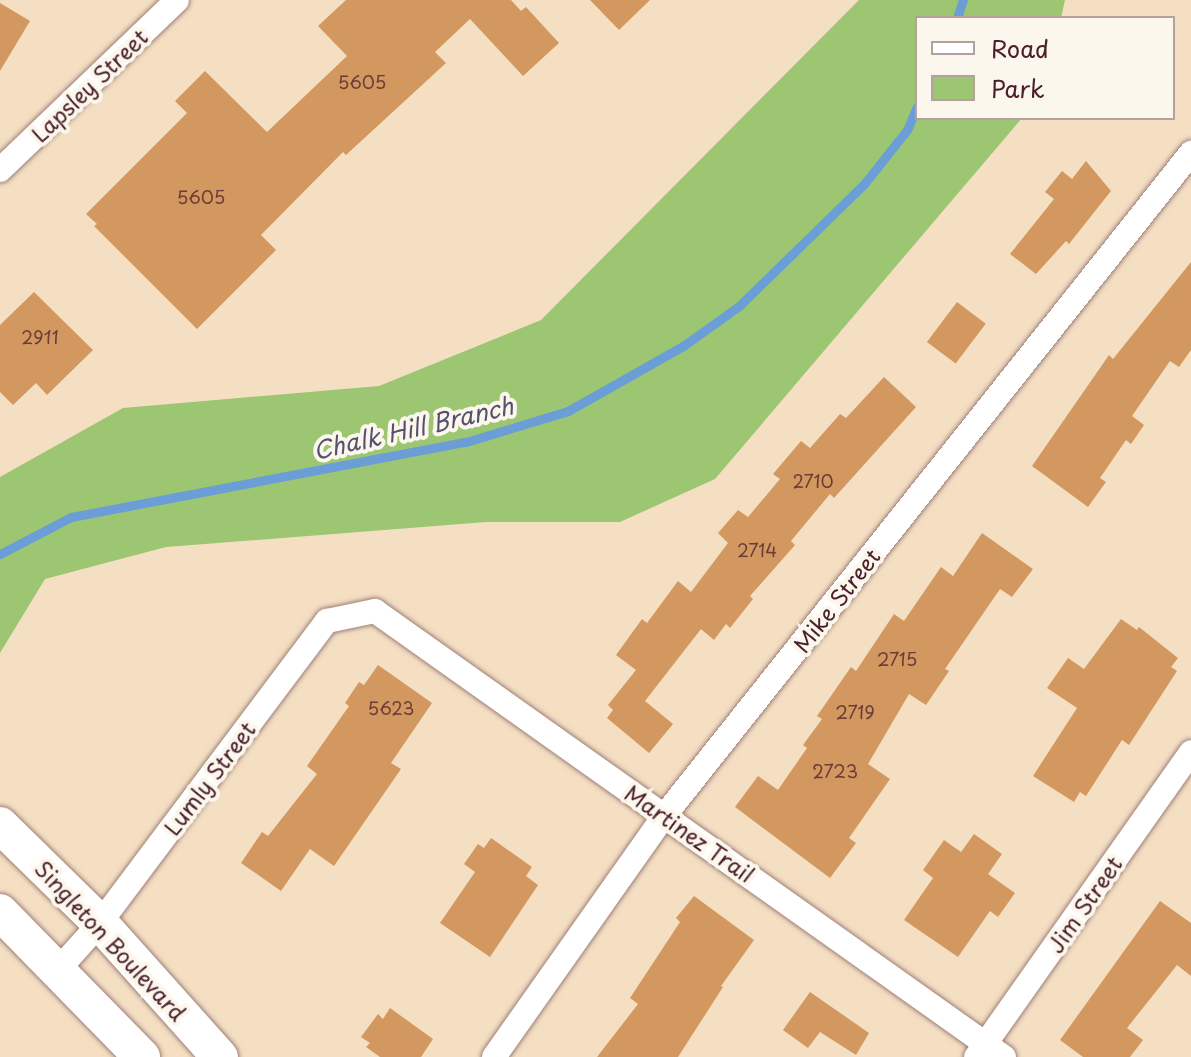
<!DOCTYPE html>
<style>
body{margin:0}
#map{position:relative;width:1191px;height:1057px;overflow:hidden;background:#f4dfc3;font-family:"Playpen Sans",sans-serif}
div>[style]{position:absolute}
.green>*{inset:0;background:#9cc672}
.stream>*{height:9px;margin:-4.5px;padding:0 4.5px;transform-origin:4.5px;border-radius:4.5px;background:#6b9dd6}
.building>*{inset:0;background:#d3985f;transform-origin:0 0}
.roads{filter:drop-shadow(0 0 2px #9f7f77) drop-shadow(0 0 2px #9f7f77)}
.minor>*{height:24px;margin:-12px;padding:0 12px;transform-origin:12px;border-radius:12px;background:#fff}
.secondary>*{height:36px;margin:-18px;padding:0 18px;transform-origin:18px;border-radius:18px;background:#fff}
span{translate:-50% -50%;white-space:nowrap;text-align:center;line-height:1.15;-webkit-text-stroke:8px #fbf7ec;paint-order:stroke}
.number-label{font-size:18px;color:#6c3d38}
.number-label span{-webkit-text-stroke-width:0}
.street-label{font-size:22px;color:#4a1f2b}
.water-label{font-size:24px;color:#57516f;font-style:italic}
.legend{position:absolute;left:915px;top:16px;width:260px;height:104px;box-sizing:border-box;background:#fbf7ec;border:2px solid #b4a19f;margin:0;padding:10px 14px;list-style:none;font-size:24px;color:#4a1f2b}
.legend li{display:flex;align-items:center;gap:16px;height:40px}
.legend b{width:40px;border:2px solid #b4a19f}
</style>
<div id="map">
<div class="green">
<i style="clip-path:polygon(859px 0,1065px 0,1061px 18px,917px 18px,917px 118px,1022px 118px,715px 479px,620px 522px,486px 522px,166px 547px,45px 579px,0 653px,0 477px,123px 408px,379px 386px,541px 320px)"></i>
</div>
<div class="stream">
<i style="left:957px;top:18px;width:19px;rotate:-72deg"></i>
<i style="left:0;top:554px;width:80px;rotate:-27.5deg"></i>
<i style="left:71px;top:517px;width:402px;rotate:-10.8deg"></i>
<i style="left:466px;top:442px;width:107px;rotate:-16.9deg"></i>
<i style="left:568px;top:411px;width:132px;rotate:-29.5deg"></i>
<i style="left:683px;top:346px;width:69px;rotate:-35.5deg"></i>
<i style="left:739px;top:306px;width:175px;rotate:-44.3deg"></i>
<i style="left:864px;top:184px;width:69px;rotate:-51.5deg"></i>
<i style="left:907px;top:130px;width:25px;rotate:-67deg"></i>
</div>
<div class="building">
<i style="clip-path:polygon(346px 0,511px 0,521px 11px,526px 7px,559px 43px,523px 76px,470px 19px,435px 52px,446px 63px,346px 155px,343px 152px,261px 235px,276px 250px,197px 329px,94px 226px,97px 224px,86px 214px,187px 113px,175px 101px,205px 71px,267px 132px,347px 56px,318px 26px)"></i>
<i style="clip-path:polygon(590px 0,650px 0,619px 30px)"></i>
<i style="clip-path:polygon(0 3px,30px 21px,0 71px)"></i>
<i style="clip-path:polygon(1086px 161px,1111px 191px,1069px 244px,1066px 241px,1036px 274px,1010px 254px,1054px 199px,1045px 192px,1062px 171px,1072px 179px)"></i>
<i style="clip-path:polygon(1191px 262px,1191px 350px,1179px 367px,1170px 361px,1132px 416px,1144px 425px,1131px 444px,1126px 440px,1100px 478px,1106px 482px,1088px 507px,1032px 466px,1109px 355px,1113px 359px)"></i>
<i style="clip-path:polygon(34px 292px,93px 350px,47px 395px,36px 383px,13px 405px,0 392px,0 325px)"></i>
<i style="left:957px;top:302px;width:36px;height:50px;rotate:37deg"></i>
<i style="clip-path:polygon(884px 377px,916px 407px,834px 498px,830px 494px,791px 541px,795px 545px,750px 596px,753px 599px,730px 628px,726px 624px,714px 640px,701px 629px,645px 701px,673px 724px,649px 753px,607px 718px,613px 710px,608px 705px,636px 670px,616px 655px,642px 619px,647px 623px,678px 581px,691px 592px,728px 543px,718px 533px,738px 510px,748px 517px,780px 479px,773px 474px,801px 441px,810px 448px,840px 414px,846px 418px)"></i>
<i style="clip-path:polygon(982px 533px,1033px 569px,1012px 597px,1000px 589px,945px 669px,949px 671px,926px 705px,909px 694px,868px 764px,890px 779px,849px 838px,856px 843px,830px 878px,735px 807px,758px 776px,778px 790px,780px 787px,807px 748px,803px 745px,822px 719px,817px 716px,851px 667px,856px 671px,894px 614px,904px 621px,941px 567px,953px 576px)"></i>
<i style="clip-path:polygon(1121px 619px,1137px 630px,1139px 627px,1178px 658px,1171px 667px,1177px 671px,1129px 745px,1122px 740px,1086px 796px,1080px 792px,1074px 802px,1033px 776px,1077px 708px,1047px 688px,1068px 658px,1084px 669px)"></i>
<i style="clip-path:polygon(378px 665px,432px 703px,391px 763px,401px 769px,334px 866px,310px 849px,281px 891px,241px 863px,262px 832px,268px 836px,317px 774px,307px 766px,349px 706px,345px 703px,359px 682px,364px 685px)"></i>
<i style="clip-path:polygon(974px 834px,1002px 854px,988px 874px,1015px 893px,998px 917px,990px 911px,958px 957px,904px 920px,933px 878px,923px 870px,944px 840px,961px 852px)"></i>
<i style="clip-path:polygon(491px 838px,532px 867px,526px 876px,538px 885px,490px 957px,440px 923px,475px 872px,464px 864px,478px 844px,484px 848px)"></i>
<i style="clip-path:polygon(694px 896px,754px 940px,721px 986px,723px 987px,678px 1057px,597px 1057px,638px 1004px,630px 998px,680px 922px,676px 918px)"></i>
<i style="clip-path:polygon(1160px 901px,1191px 923px,1191px 976px,1177px 965px,1127px 1028px,1143px 1040px,1130px 1057px,1083px 1057px,1060px 1040px)"></i>
<i style="clip-path:polygon(810px 992px,869px 1033px,856px 1055px,820px 1032px,808px 1048px,783px 1030px)"></i>
<i style="clip-path:polygon(390px 1008px,433px 1039px,421px 1057px,380px 1057px,366px 1047px,370px 1043px,361px 1037px,378px 1014px,383px 1019px)"></i>
</div>
<div class="roads">
<div class="minor">
<i style="left:0;top:170px;width:245px;rotate:-43.8deg"></i>
<i style="left:57px;top:971px;width:64px;rotate:-48.1deg"></i>
<i style="left:100px;top:923px;width:378px;rotate:-53.1deg"></i>
<i style="left:327px;top:621px;width:49px;rotate:-11.8deg"></i>
<i style="left:375px;top:611px;width:771px;rotate:35.34deg"></i>
<i style="left:494px;top:1057px;width:296px;rotate:-54.8deg"></i>
<i style="left:665px;top:815px;width:846px;rotate:-51.53deg"></i>
<i style="left:976px;top:1057px;width:373px;rotate:-54.8deg"></i>
</div>
<div class="secondary">
<i style="left:0;top:825px;width:140px;rotate:44.4deg"></i>
<i style="left:100px;top:923px;width:180px;rotate:48.2deg"></i>
<i style="left:0;top:912px;width:203px;rotate:45.6deg"></i>
</div>
</div>
<div class="number-label">
<span style="left:362px;top:82px">5605</span>
<span style="left:201px;top:197px">5605</span>
<span style="left:40px;top:337px">2911</span>
<span style="left:813px;top:481px">2710</span>
<span style="left:757px;top:550px">2714</span>
<span style="left:897px;top:659px">2715</span>
<span style="left:391px;top:708px">5623</span>
<span style="left:855px;top:712px">2719</span>
<span style="left:835px;top:771px">2723</span>
</div>
<div class="street-label">
<span style="left:89px;top:85px;rotate:-44deg">Lapsley Street</span>
<span style="left:836px;top:600px;rotate:-52deg">Mike Street</span>
<span style="left:209px;top:778px;rotate:-53deg">Lumly Street</span>
<span style="left:690px;top:833px;rotate:35deg">Martinez Trail</span>
<span style="left:1084px;top:904px;rotate:-55deg">Jim Street</span>
<span style="left:111px;top:940px;rotate:47deg">Singleton Boulevard</span>
</div>
<div class="water-label">
<span style="left:413px;top:428px;rotate:-13deg">Chalk Hill Branch</span>
</div>
<ul class="legend">
<li><b style="height:10px;background:#fff"></b>Road</li>
<li><b style="height:22px;background:#9cc672"></b>Park</li>
</ul>
</div>
